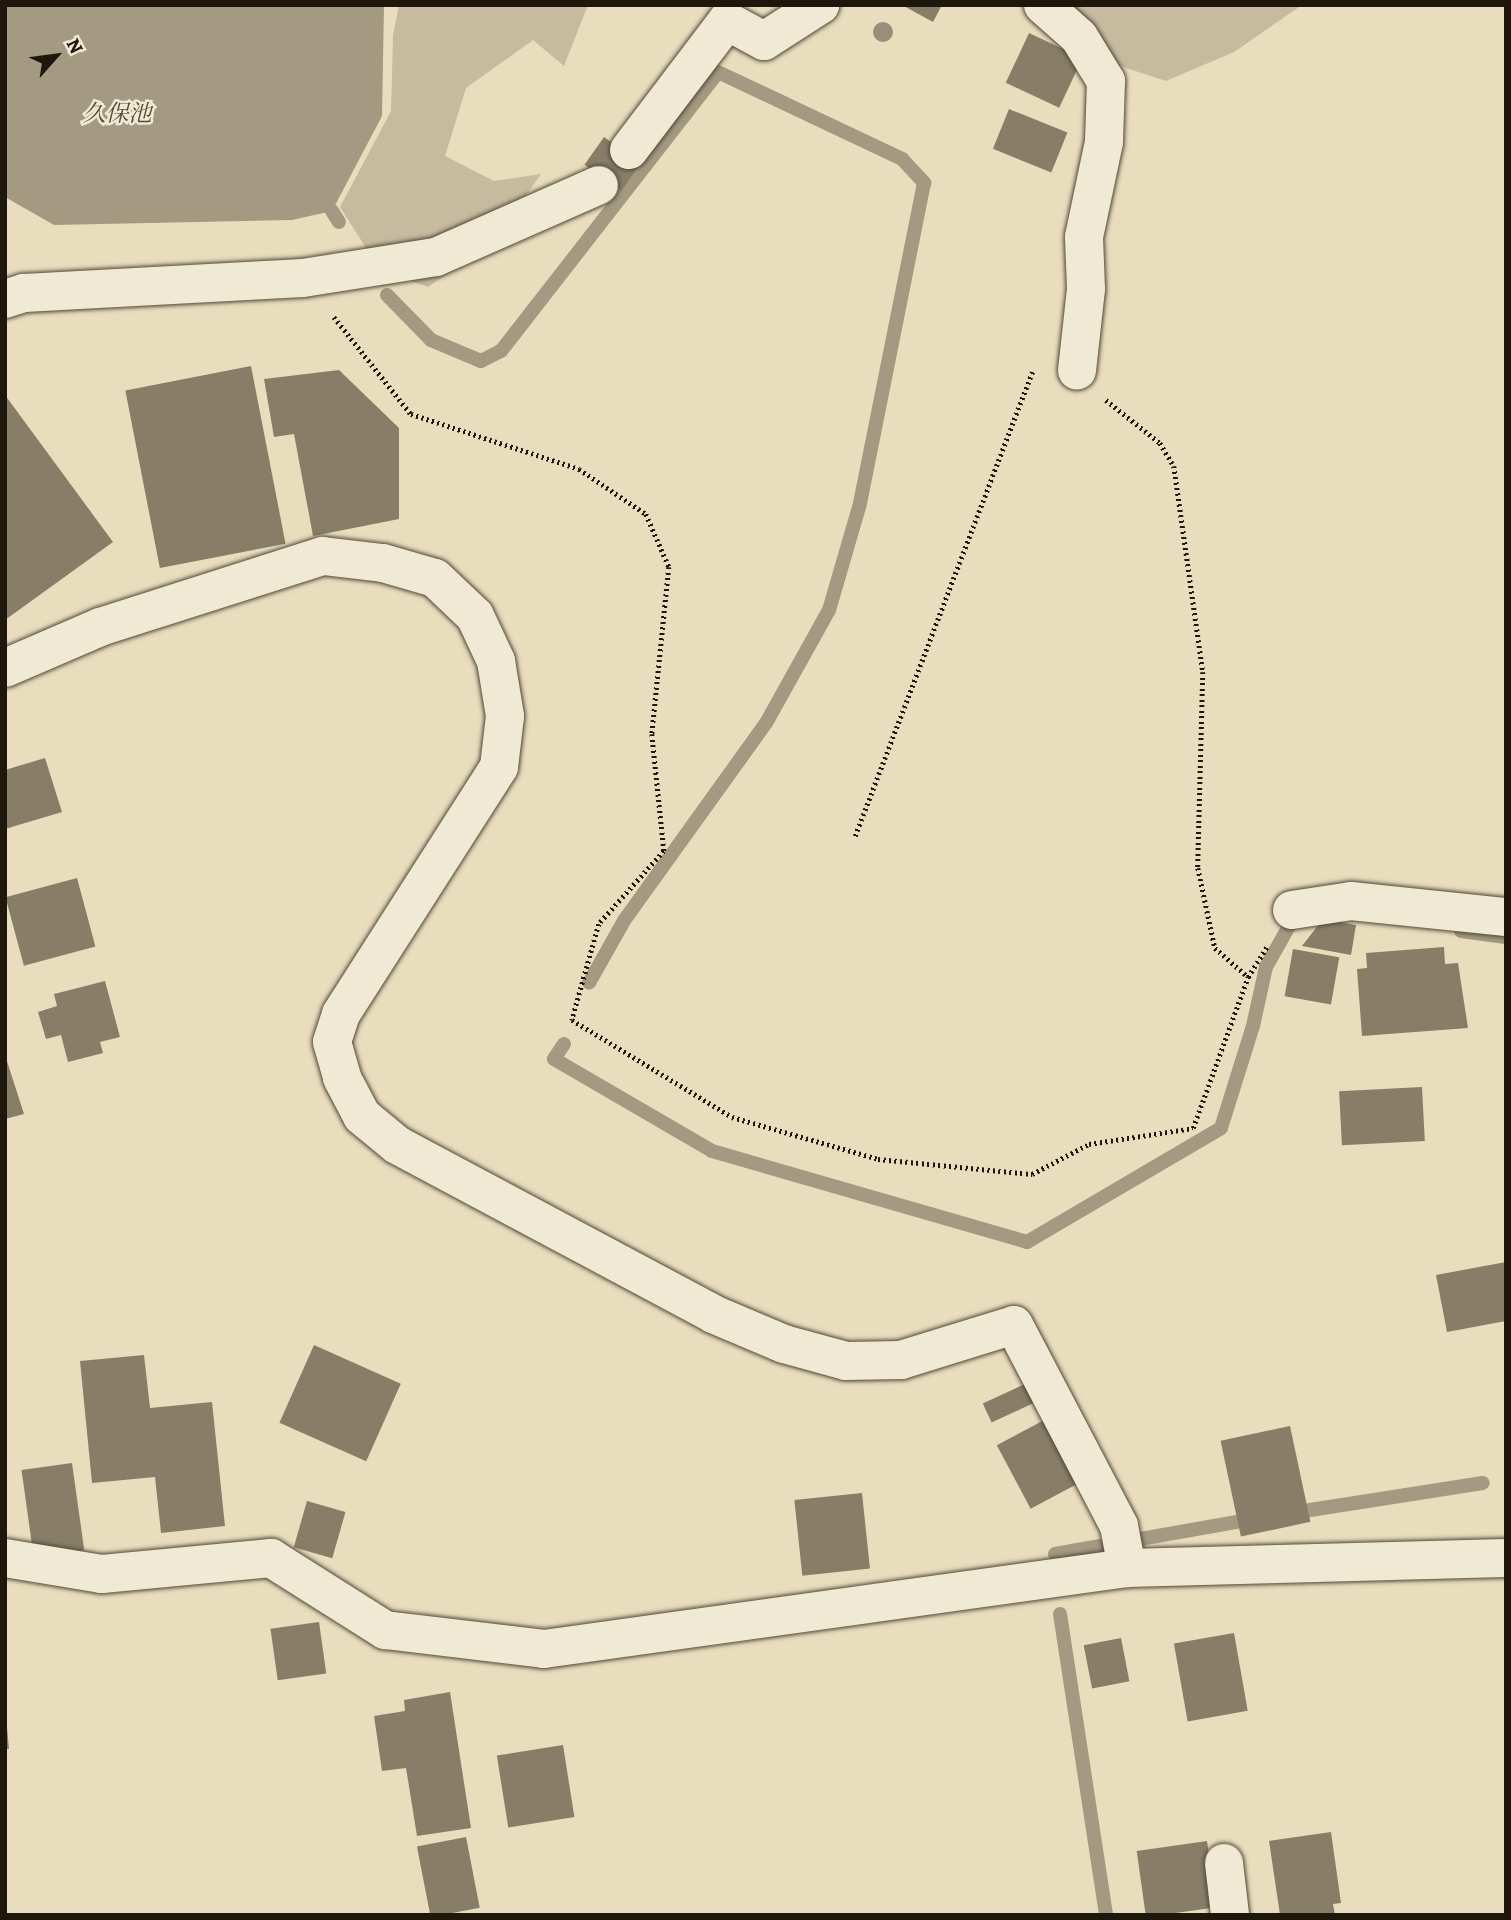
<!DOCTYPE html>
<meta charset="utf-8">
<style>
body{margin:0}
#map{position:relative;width:1511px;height:1920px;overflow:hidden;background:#e8ddbd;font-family:Alegreya,"Noto Serif JP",serif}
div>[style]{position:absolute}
.green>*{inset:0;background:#c6bb9f}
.water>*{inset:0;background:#a49a81}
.stream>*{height:14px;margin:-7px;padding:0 7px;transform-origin:7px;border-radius:7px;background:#a49a81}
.building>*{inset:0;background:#887e68;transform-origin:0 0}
.path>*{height:4.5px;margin-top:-2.25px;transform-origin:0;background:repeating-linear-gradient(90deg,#1f170c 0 2px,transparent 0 5.5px)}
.roads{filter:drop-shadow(0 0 2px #514838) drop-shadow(0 0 2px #514838)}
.minor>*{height:38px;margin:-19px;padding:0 19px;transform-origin:19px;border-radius:19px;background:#f0e9d4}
.trees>*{width:20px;height:20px;margin:-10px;border-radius:50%;background:#998f78}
span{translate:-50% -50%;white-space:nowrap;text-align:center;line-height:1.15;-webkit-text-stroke:5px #f0e9d4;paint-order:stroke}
.water-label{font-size:23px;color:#544b3b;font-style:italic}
.frame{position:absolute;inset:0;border:7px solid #1f170c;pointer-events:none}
.north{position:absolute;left:21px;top:21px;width:70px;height:70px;-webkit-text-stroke:5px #f0e9d4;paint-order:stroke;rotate:62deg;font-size:19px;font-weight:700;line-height:28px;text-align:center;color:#1f170c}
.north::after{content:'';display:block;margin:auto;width:24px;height:32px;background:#1f170c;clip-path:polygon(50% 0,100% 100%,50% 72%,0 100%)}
</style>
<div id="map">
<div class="green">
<i style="clip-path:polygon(399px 5px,588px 5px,564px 66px,533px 40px,466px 88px,445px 156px,494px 181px,541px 174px,492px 244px,428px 287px,380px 270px,340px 207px,391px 111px,393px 35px)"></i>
<i style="clip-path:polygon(1026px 5px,1302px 5px,1234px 52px,1166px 81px,1080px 53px)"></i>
</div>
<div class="water">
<i style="clip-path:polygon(6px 5px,384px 5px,382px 116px,332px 211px,292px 220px,54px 225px,5px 197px)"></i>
</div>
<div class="stream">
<i style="left:332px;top:211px;width:13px;rotate:58deg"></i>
<i style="left:387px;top:295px;width:63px;rotate:45.6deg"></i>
<i style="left:431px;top:340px;width:54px;rotate:22.8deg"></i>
<i style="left:481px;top:361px;width:22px;rotate:-27deg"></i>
<i style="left:501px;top:351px;width:353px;rotate:-52.1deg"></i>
<i style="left:718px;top:72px;width:204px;rotate:25.3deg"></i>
<i style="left:902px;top:159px;width:33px;rotate:47deg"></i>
<i style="left:924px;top:183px;width:330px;rotate:101.3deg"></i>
<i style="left:859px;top:507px;width:107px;rotate:106.2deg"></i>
<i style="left:829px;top:610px;width:129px;rotate:119.1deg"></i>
<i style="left:766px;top:723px;width:241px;rotate:125.7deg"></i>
<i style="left:625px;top:919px;width:73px;rotate:119.4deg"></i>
<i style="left:1461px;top:931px;width:45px;rotate:7.6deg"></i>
<i style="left:564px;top:1044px;width:18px;rotate:124deg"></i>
<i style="left:554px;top:1059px;width:183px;rotate:30.2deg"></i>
<i style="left:712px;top:1151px;width:328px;rotate:16.1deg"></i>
<i style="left:1027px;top:1242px;width:225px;rotate:-30.4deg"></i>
<i style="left:1221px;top:1128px;width:107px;rotate:-72.6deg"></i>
<i style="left:1253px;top:1026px;width:60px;rotate:-77.6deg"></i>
<i style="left:1266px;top:967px;width:55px;rotate:-60.6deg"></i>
<i style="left:1293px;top:919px;width:6px;rotate:-9deg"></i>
<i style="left:1291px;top:1513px;width:194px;rotate:-8.9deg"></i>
<i style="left:1055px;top:1554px;width:202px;rotate:-10deg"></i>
<i style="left:1060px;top:1614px;width:304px;rotate:81.3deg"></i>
</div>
<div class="building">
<i style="clip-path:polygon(902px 5px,942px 5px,933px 22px)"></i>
<i style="left:1029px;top:33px;width:59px;height:55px;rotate:25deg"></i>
<i style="left:1009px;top:109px;width:63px;height:43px;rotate:22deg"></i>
<i style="left:604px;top:137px;width:45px;height:34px;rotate:35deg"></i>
<i style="left:251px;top:366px;width:181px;height:128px;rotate:79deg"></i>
<i style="clip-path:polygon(339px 370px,399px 428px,399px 519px,313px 536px,294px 434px,274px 437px,264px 379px)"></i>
<i style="clip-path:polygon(5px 395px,113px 542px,5px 620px)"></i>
<i style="clip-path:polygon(45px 758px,62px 812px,5px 829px,5px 770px)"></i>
<i style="left:77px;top:878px;width:71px;height:74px;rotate:75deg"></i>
<i style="clip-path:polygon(1323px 919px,1356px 925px,1351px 955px,1302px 946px)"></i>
<i style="clip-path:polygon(1444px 947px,1445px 964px,1458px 963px,1468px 1028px,1362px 1036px,1357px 969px,1367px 968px,1366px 953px)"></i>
<i style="left:1293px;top:949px;width:47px;height:48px;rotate:10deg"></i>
<i style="clip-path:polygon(105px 981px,120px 1037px,100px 1042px,103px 1053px,68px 1062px,61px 1035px,46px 1039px,38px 1012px,57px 1006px,54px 994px)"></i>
<i style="clip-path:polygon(5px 1055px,24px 1114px,5px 1119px)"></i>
<i style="left:1422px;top:1087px;width:54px;height:83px;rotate:87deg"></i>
<i style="clip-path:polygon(1506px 1262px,1506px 1321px,1447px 1332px,1436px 1275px)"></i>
<i style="left:314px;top:1345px;width:95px;height:85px;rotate:24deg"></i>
<i style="clip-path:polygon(144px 1355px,150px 1408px,212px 1402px,225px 1526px,161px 1533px,155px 1477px,92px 1483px,80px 1361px)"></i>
<i style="left:1029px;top:1382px;width:21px;height:51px;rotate:65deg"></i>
<i style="left:1048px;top:1418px;width:72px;height:58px;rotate:62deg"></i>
<i style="left:1290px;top:1426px;width:98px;height:71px;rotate:78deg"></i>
<i style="left:72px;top:1463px;width:88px;height:51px;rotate:82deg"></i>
<i style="left:862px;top:1493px;width:76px;height:68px;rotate:84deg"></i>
<i style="left:307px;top:1501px;width:40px;height:48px;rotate:16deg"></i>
<i style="left:319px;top:1622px;width:52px;height:49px;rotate:82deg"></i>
<i style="left:1234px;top:1633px;width:79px;height:61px;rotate:80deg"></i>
<i style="left:1121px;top:1638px;width:44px;height:38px;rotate:79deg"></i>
<i style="clip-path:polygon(450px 1692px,471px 1828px,417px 1836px,406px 1768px,382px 1771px,374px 1716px,405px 1711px,404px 1700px)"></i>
<i style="clip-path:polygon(5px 1728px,7px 1728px,9px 1749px,5px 1749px)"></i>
<i style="left:563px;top:1745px;width:73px;height:67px;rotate:81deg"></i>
<i style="clip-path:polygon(1331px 1832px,1341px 1903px,1333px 1904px,1335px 1915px,1280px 1915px,1269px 1841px)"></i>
<i style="left:466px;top:1837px;width:72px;height:50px;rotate:79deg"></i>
<i style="left:1207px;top:1841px;width:67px;height:71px;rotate:82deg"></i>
</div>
<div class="path">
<i style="left:334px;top:317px;width:124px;rotate:51.6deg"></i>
<i style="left:411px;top:414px;width:177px;rotate:18.1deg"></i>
<i style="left:579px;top:469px;width:81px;rotate:33.9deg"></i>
<i style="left:646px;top:514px;width:58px;rotate:66.5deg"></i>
<i style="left:669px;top:567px;width:168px;rotate:95.8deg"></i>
<i style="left:652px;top:734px;width:118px;rotate:84.1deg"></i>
<i style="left:664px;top:851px;width:98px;rotate:131.7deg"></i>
<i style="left:599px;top:924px;width:100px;rotate:105.7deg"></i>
<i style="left:572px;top:1020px;width:187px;rotate:31.2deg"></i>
<i style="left:732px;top:1117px;width:152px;rotate:16deg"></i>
<i style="left:878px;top:1159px;width:155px;rotate:5.6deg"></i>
<i style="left:1032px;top:1174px;width:64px;rotate:-27.8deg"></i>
<i style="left:1089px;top:1144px;width:105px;rotate:-8.7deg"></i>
<i style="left:1193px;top:1128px;width:161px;rotate:-70deg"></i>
<i style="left:1248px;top:977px;width:38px;rotate:-58deg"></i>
<i style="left:1106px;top:400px;width:69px;rotate:38.5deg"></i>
<i style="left:1160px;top:443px;width:27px;rotate:59deg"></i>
<i style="left:1174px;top:466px;width:208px;rotate:82deg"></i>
<i style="left:1203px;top:672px;width:196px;rotate:91.5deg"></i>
<i style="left:1198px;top:868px;width:82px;rotate:78deg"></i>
<i style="left:1215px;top:948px;width:44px;rotate:41.3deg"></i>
<i style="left:855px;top:836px;width:497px;rotate:-69.1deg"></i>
</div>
<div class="roads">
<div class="minor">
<i style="left:1043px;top:5px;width:48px;rotate:41.6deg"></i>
<i style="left:1079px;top:37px;width:52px;rotate:58.5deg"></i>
<i style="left:1106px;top:81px;width:61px;rotate:91.9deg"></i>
<i style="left:1104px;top:142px;width:97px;rotate:101.9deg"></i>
<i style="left:1084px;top:237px;width:52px;rotate:87.8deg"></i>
<i style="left:1086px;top:289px;width:82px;rotate:96.3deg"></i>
<i style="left:629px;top:150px;width:162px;rotate:-52.8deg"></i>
<i style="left:727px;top:21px;width:42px;rotate:28.4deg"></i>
<i style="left:764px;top:41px;width:67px;rotate:-32.7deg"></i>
<i style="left:5px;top:299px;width:20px;rotate:-18deg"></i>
<i style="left:24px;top:293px;width:279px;rotate:-3.1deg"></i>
<i style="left:303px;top:278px;width:135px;rotate:-9deg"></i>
<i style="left:436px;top:257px;width:178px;rotate:-23.8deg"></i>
<i style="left:5px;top:668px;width:103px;rotate:-23.3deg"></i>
<i style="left:100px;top:627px;width:234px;rotate:-17.7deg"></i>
<i style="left:323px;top:556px;width:60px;rotate:6.7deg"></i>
<i style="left:383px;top:563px;width:54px;rotate:16.1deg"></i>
<i style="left:435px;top:578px;width:55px;rotate:43.5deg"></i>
<i style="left:475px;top:616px;width:50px;rotate:65deg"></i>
<i style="left:496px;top:661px;width:56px;rotate:80.7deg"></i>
<i style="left:505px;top:716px;width:51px;rotate:96.7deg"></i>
<i style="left:499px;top:767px;width:293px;rotate:122.6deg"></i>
<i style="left:341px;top:1014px;width:29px;rotate:108deg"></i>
<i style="left:332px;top:1042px;width:37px;rotate:74deg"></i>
<i style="left:342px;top:1078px;width:43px;rotate:62.2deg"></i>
<i style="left:362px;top:1116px;width:45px;rotate:39.6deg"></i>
<i style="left:397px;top:1145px;width:358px;rotate:28.1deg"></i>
<i style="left:713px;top:1314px;width:77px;rotate:22.9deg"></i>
<i style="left:784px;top:1344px;width:64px;rotate:15.3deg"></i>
<i style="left:846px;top:1361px;width:55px;rotate:-1deg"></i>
<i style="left:901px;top:1360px;width:118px;rotate:-17.2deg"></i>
<i style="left:1014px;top:1325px;width:227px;rotate:62.4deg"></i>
<i style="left:1119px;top:1526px;width:43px;rotate:79.2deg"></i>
<i style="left:1292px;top:910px;width:60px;rotate:-8.7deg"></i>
<i style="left:1351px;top:901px;width:156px;rotate:5.9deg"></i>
<i style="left:5px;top:1558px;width:98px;rotate:9.4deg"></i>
<i style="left:102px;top:1574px;width:170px;rotate:-5.4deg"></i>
<i style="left:271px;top:1558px;width:135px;rotate:32.3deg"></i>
<i style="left:385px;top:1630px;width:160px;rotate:6.8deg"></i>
<i style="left:544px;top:1649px;width:589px;rotate:-7.91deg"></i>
<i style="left:1127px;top:1568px;width:379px;rotate:-1.5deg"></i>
<i style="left:1224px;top:1863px;width:52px;rotate:83.4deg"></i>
</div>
</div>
<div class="trees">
<i style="left:883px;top:32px"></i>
</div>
<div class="water-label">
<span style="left:117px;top:114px">久保池</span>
</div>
<div class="frame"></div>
<div class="north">N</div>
</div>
